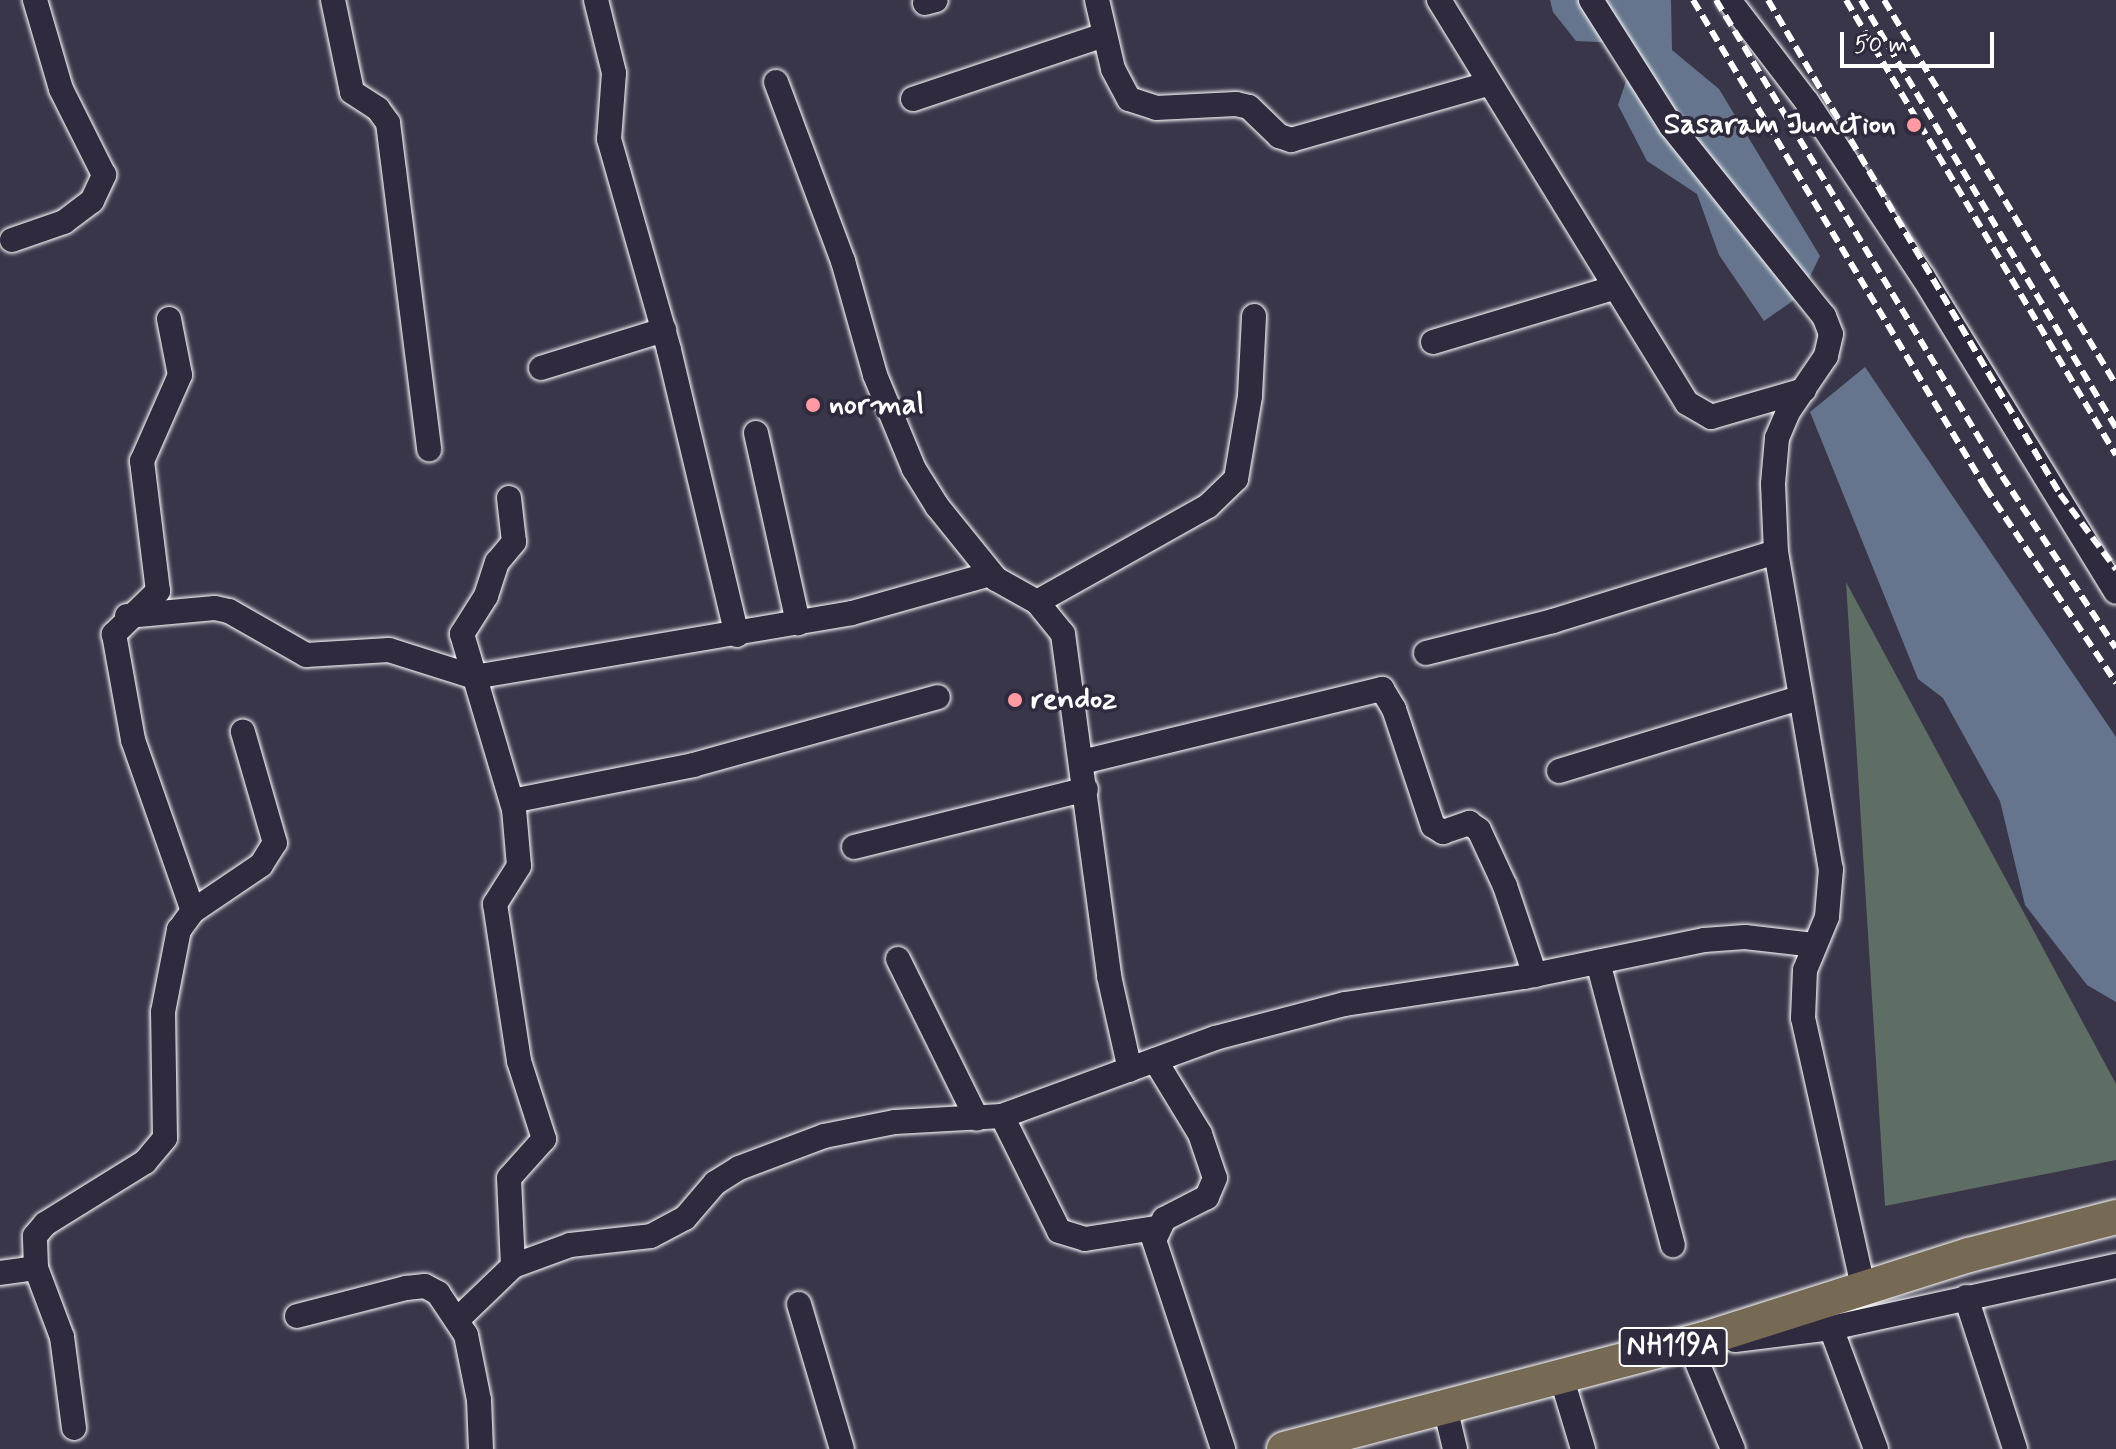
<!DOCTYPE html>
<style>
body{margin:0}
#map{position:relative;width:2116px;height:1449px;overflow:hidden;background:#3a364a;font-family:Mynerve,sans-serif}
div>[style]{position:absolute}
.green>*{inset:0;background:#5e6e64}
.water>*{inset:0;background:#66758d}
.roads{filter:drop-shadow(0 0 2px #fff) drop-shadow(0 0 2px #fff)}
.minor>*{height:24px;margin:-12px;padding:0 12px;transform-origin:12px;border-radius:12px;background:#2f2a3d}
.highway>*{height:34px;margin:-17px;padding:0 17px;transform-origin:17px;border-radius:17px;background:#766a54}
.rail>*{height:6px;margin-top:-3px;transform-origin:0;background:repeating-linear-gradient(90deg,#fff 0 12px,transparent 0 18px)}
.dots>*{width:22px;height:22px;translate:-50% -50%;box-sizing:border-box;border:4px solid #2f2a3d;border-radius:50%}
span{translate:-50% -50%;white-space:nowrap;text-align:center;line-height:1.15;-webkit-text-stroke:7px #2f2a3d;paint-order:stroke}
.shield-label span{padding:2px 6px;background:#2f2a3d;border:2px solid;border-radius:6px;-webkit-text-stroke-width:0}
.shield-label{font-size:28px;color:#fff;font-weight:700}
.poi-label{font-size:30px;color:#fff;font-weight:700}
.right{translate:-100% -50%;text-align:right}
.left{translate:0 -50%;text-align:left}
.scale{position:absolute;left:1840px;top:32px;width:154px;height:36px;box-sizing:border-box;border:4px solid #fff;border-top:0;padding-left:10px;font-size:24px;line-height:28px;white-space:nowrap;color:#fff;-webkit-text-stroke:6px #2f2a3d;paint-order:stroke}
</style>
<div id="map">
<div class="green">
<i style="clip-path:polygon(1846px 582px,2116px 1084px,2116px 1160px,1885px 1206px)"></i>
</div>
<div class="water">
<i style="clip-path:polygon(1550px 0,1671px 0,1672px 50px,1719px 89px,1820px 256px,1801px 295px,1764px 321px,1719px 255px,1697px 194px,1647px 161px,1618px 105px,1629px 72px,1622px 43px,1576px 41px,1553px 12px)"></i>
<i style="clip-path:polygon(1865px 367px,2116px 737px,2116px 1002px,2087px 985px,2025px 905px,2000px 801px,1943px 698px,1918px 679px,1810px 412px)"></i>
</div>
<div class="roads">
<div class="minor">
<i style="left:333px;top:0;width:94px;rotate:78.3deg"></i>
<i style="left:352px;top:92px;width:31px;rotate:33deg"></i>
<i style="left:378px;top:109px;width:17px;rotate:54deg"></i>
<i style="left:388px;top:123px;width:329px;rotate:82.8deg"></i>
<i style="left:596px;top:0;width:75px;rotate:76.1deg"></i>
<i style="left:614px;top:73px;width:66px;rotate:94.3deg"></i>
<i style="left:609px;top:139px;width:219px;rotate:74.1deg"></i>
<i style="left:669px;top:350px;width:293px;rotate:76.6deg"></i>
<i style="left:1097px;top:0;width:71px;rotate:76.9deg"></i>
<i style="left:1113px;top:69px;width:34px;rotate:62deg"></i>
<i style="left:1129px;top:99px;width:28px;rotate:18deg"></i>
<i style="left:1156px;top:108px;width:80px;rotate:-2.9deg"></i>
<i style="left:1236px;top:104px;width:13px;rotate:13deg"></i>
<i style="left:1249px;top:107px;width:42px;rotate:44deg"></i>
<i style="left:1279px;top:136px;width:13px;rotate:18deg"></i>
<i style="left:1291px;top:140px;width:205px;rotate:-15.9deg"></i>
<i style="left:1439px;top:0;width:473px;rotate:58.4deg"></i>
<i style="left:1687px;top:403px;width:28px;rotate:30deg"></i>
<i style="left:1711px;top:417px;width:97px;rotate:-16.2deg"></i>
<i style="left:1591px;top:0;width:149px;rotate:57.6deg"></i>
<i style="left:1671px;top:126px;width:244px;rotate:51.2deg"></i>
<i style="left:1824px;top:316px;width:19px;rotate:69deg"></i>
<i style="left:1831px;top:334px;width:23px;rotate:103deg"></i>
<i style="left:1826px;top:356px;width:68px;rotate:124.2deg"></i>
<i style="left:1788px;top:412px;width:28px;rotate:113deg"></i>
<i style="left:1777px;top:438px;width:46px;rotate:95deg"></i>
<i style="left:1773px;top:484px;width:68px;rotate:87.5deg"></i>
<i style="left:1776px;top:552px;width:322px;rotate:80.2deg"></i>
<i style="left:1831px;top:869px;width:48px;rotate:94.8deg"></i>
<i style="left:1827px;top:917px;width:57px;rotate:112.5deg"></i>
<i style="left:1805px;top:970px;width:48px;rotate:92.4deg"></i>
<i style="left:1803px;top:1018px;width:275px;rotate:77.4deg"></i>
<i style="left:1729px;top:0;width:128px;rotate:52.6deg"></i>
<i style="left:1807px;top:102px;width:210px;rotate:56.5deg"></i>
<i style="left:1923px;top:277px;width:369px;rotate:58.5deg"></i>
<i style="left:925px;top:3px;width:11px;rotate:-15deg"></i>
<i style="left:776px;top:82px;width:191px;rotate:69.5deg"></i>
<i style="left:843px;top:261px;width:118px;rotate:74.3deg"></i>
<i style="left:875px;top:375px;width:102px;rotate:67.5deg"></i>
<i style="left:914px;top:469px;width:44px;rotate:58.1deg"></i>
<i style="left:937px;top:506px;width:94px;rotate:51.1deg"></i>
<i style="left:996px;top:579px;width:47px;rotate:29.3deg"></i>
<i style="left:1037px;top:602px;width:41px;rotate:50.9deg"></i>
<i style="left:1063px;top:634px;width:345px;rotate:82.3deg"></i>
<i style="left:1109px;top:976px;width:96px;rotate:77.4deg"></i>
<i style="left:913px;top:99px;width:201px;rotate:-18.5deg"></i>
<i style="left:12px;top:240px;width:55px;rotate:-19.1deg"></i>
<i style="left:64px;top:222px;width:35px;rotate:-37deg"></i>
<i style="left:92px;top:201px;width:29px;rotate:-65deg"></i>
<i style="left:104px;top:175px;width:96px;rotate:-116.6deg"></i>
<i style="left:61px;top:89px;width:93px;rotate:-106.3deg"></i>
<i style="left:169px;top:319px;width:57px;rotate:78.9deg"></i>
<i style="left:180px;top:375px;width:94px;rotate:113.8deg"></i>
<i style="left:142px;top:461px;width:131px;rotate:83deg"></i>
<i style="left:158px;top:591px;width:62px;rotate:135.7deg"></i>
<i style="left:114px;top:634px;width:108px;rotate:79.8deg"></i>
<i style="left:133px;top:740px;width:181px;rotate:70.7deg"></i>
<i style="left:1433px;top:342px;width:188px;rotate:-16.7deg"></i>
<i style="left:541px;top:368px;width:129px;rotate:-17.2deg"></i>
<i style="left:756px;top:433px;width:195px;rotate:77.5deg"></i>
<i style="left:509px;top:498px;width:44px;rotate:83.5deg"></i>
<i style="left:514px;top:542px;width:26px;rotate:130deg"></i>
<i style="left:497px;top:562px;width:36px;rotate:108deg"></i>
<i style="left:486px;top:596px;width:45px;rotate:122.3deg"></i>
<i style="left:462px;top:634px;width:183px;rotate:73.5deg"></i>
<i style="left:514px;top:809px;width:57px;rotate:85deg"></i>
<i style="left:519px;top:866px;width:45px;rotate:122.3deg"></i>
<i style="left:495px;top:904px;width:159px;rotate:81.3deg"></i>
<i style="left:519px;top:1061px;width:82px;rotate:72.2deg"></i>
<i style="left:544px;top:1139px;width:52px;rotate:131.9deg"></i>
<i style="left:509px;top:1178px;width:88px;rotate:87.4deg"></i>
<i style="left:1037px;top:602px;width:196px;rotate:-29.3deg"></i>
<i style="left:1208px;top:506px;width:39px;rotate:-44deg"></i>
<i style="left:1236px;top:479px;width:84px;rotate:-80.4deg"></i>
<i style="left:1250px;top:396px;width:80px;rotate:-87.1deg"></i>
<i style="left:127px;top:616px;width:88px;rotate:-5.2deg"></i>
<i style="left:215px;top:608px;width:14px;rotate:12deg"></i>
<i style="left:229px;top:611px;width:89px;rotate:29.7deg"></i>
<i style="left:306px;top:655px;width:83px;rotate:-3.4deg"></i>
<i style="left:389px;top:650px;width:89px;rotate:17.6deg"></i>
<i style="left:474px;top:677px;width:383px;rotate:-9.6deg"></i>
<i style="left:852px;top:613px;width:144px;rotate:-15.7deg"></i>
<i style="left:1426px;top:653px;width:131px;rotate:-14.1deg"></i>
<i style="left:1553px;top:621px;width:233px;rotate:-17.2deg"></i>
<i style="left:1082px;top:762px;width:309px;rotate:-13.7deg"></i>
<i style="left:1382px;top:689px;width:23px;rotate:59deg"></i>
<i style="left:1394px;top:709px;width:123px;rotate:71.6deg"></i>
<i style="left:1433px;top:826px;width:12px;rotate:31deg"></i>
<i style="left:1443px;top:832px;width:28px;rotate:-19deg"></i>
<i style="left:1469px;top:823px;width:12px;rotate:35deg"></i>
<i style="left:1479px;top:830px;width:62px;rotate:65.1deg"></i>
<i style="left:1505px;top:886px;width:94px;rotate:71.4deg"></i>
<i style="left:1559px;top:771px;width:252px;rotate:-16.9deg"></i>
<i style="left:512px;top:801px;width:185px;rotate:-11.2deg"></i>
<i style="left:693px;top:765px;width:254px;rotate:-15.5deg"></i>
<i style="left:854px;top:847px;width:239px;rotate:-14deg"></i>
<i style="left:898px;top:959px;width:178px;rotate:63.7deg"></i>
<i style="left:1598px;top:962px;width:293px;rotate:75.2deg"></i>
<i style="left:1155px;top:1060px;width:87px;rotate:58.7deg"></i>
<i style="left:1200px;top:1134px;width:46px;rotate:71.2deg"></i>
<i style="left:1215px;top:1178px;width:21px;rotate:113deg"></i>
<i style="left:1207px;top:1197px;width:48px;rotate:152.9deg"></i>
<i style="left:1164px;top:1219px;width:23px;rotate:115deg"></i>
<i style="left:1154px;top:1240px;width:220px;rotate:71.7deg"></i>
<i style="left:1002px;top:1116px;width:128px;rotate:63.6deg"></i>
<i style="left:1059px;top:1231px;width:27px;rotate:17deg"></i>
<i style="left:1085px;top:1239px;width:71px;rotate:-8.9deg"></i>
<i style="left:0;top:1273px;width:36px;rotate:-8deg"></i>
<i style="left:1966px;top:1297px;width:160px;rotate:72.1deg"></i>
<i style="left:799px;top:1304px;width:151px;rotate:73.5deg"></i>
<i style="left:297px;top:1316px;width:113px;rotate:-14.4deg"></i>
<i style="left:406px;top:1288px;width:19px;rotate:-6deg"></i>
<i style="left:425px;top:1286px;width:15px;rotate:28deg"></i>
<i style="left:438px;top:1293px;width:50px;rotate:56.3deg"></i>
<i style="left:466px;top:1335px;width:66px;rotate:78.7deg"></i>
<i style="left:479px;top:1400px;width:49px;rotate:87.7deg"></i>
<i style="left:458px;top:1319px;width:76px;rotate:-43.9deg"></i>
<i style="left:513px;top:1266px;width:61px;rotate:-20.2deg"></i>
<i style="left:570px;top:1245px;width:81px;rotate:-6.3deg"></i>
<i style="left:651px;top:1236px;width:38px;rotate:-28deg"></i>
<i style="left:685px;top:1218px;width:46px;rotate:-49.4deg"></i>
<i style="left:715px;top:1183px;width:28px;rotate:-32deg"></i>
<i style="left:739px;top:1168px;width:91px;rotate:-20.6deg"></i>
<i style="left:824px;top:1136px;width:72px;rotate:-11.2deg"></i>
<i style="left:895px;top:1122px;width:107px;rotate:-3.2deg"></i>
<i style="left:1002px;top:1116px;width:227px;rotate:-20.1deg"></i>
<i style="left:1215px;top:1038px;width:134px;rotate:-14.7deg"></i>
<i style="left:1345px;top:1004px;width:181px;rotate:-8.6deg"></i>
<i style="left:1524px;top:977px;width:184px;rotate:-11.6deg"></i>
<i style="left:1704px;top:940px;width:41px;rotate:-4.2deg"></i>
<i style="left:1745px;top:937px;width:69px;rotate:6.6deg"></i>
<i style="left:1831px;top:1328px;width:129px;rotate:69.6deg"></i>
<i style="left:1735px;top:1340px;width:97px;rotate:-7.1deg"></i>
<i style="left:1831px;top:1328px;width:292px;rotate:-12.3deg"></i>
<i style="left:1689px;top:1343px;width:115px;rotate:67.5deg"></i>
<i style="left:1561px;top:1376px;width:76px;rotate:73.2deg"></i>
<i style="left:1445px;top:1407px;width:43px;rotate:76.6deg"></i>
<i style="left:74px;top:1428px;width:92px;rotate:-97.5deg"></i>
<i style="left:62px;top:1337px;width:74px;rotate:-110.6deg"></i>
<i style="left:36px;top:1268px;width:32px;rotate:-92deg"></i>
<i style="left:35px;top:1236px;width:16px;rotate:-50deg"></i>
<i style="left:45px;top:1224px;width:118px;rotate:-31.8deg"></i>
<i style="left:145px;top:1162px;width:31px;rotate:-50deg"></i>
<i style="left:165px;top:1138px;width:126px;rotate:-90.9deg"></i>
<i style="left:163px;top:1012px;width:84px;rotate:-79deg"></i>
<i style="left:179px;top:930px;width:24px;rotate:-54deg"></i>
<i style="left:193px;top:911px;width:82px;rotate:-34.1deg"></i>
<i style="left:261px;top:865px;width:26px;rotate:-58deg"></i>
<i style="left:275px;top:843px;width:116px;rotate:-106.1deg"></i>
</div>
<div class="highway">
<i style="left:1284px;top:1449px;width:434px;rotate:-14.7deg"></i>
<i style="left:1704px;top:1339px;width:278px;rotate:-17.6deg"></i>
<i style="left:1969px;top:1255px;width:152px;rotate:-14.5deg"></i>
</div>
</div>
<div class="rail">
<i style="left:1693px;top:0;width:568px;rotate:59.05deg"></i>
<i style="left:1985px;top:487px;width:236px;rotate:56.2deg"></i>
<i style="left:1716px;top:0;width:555px;rotate:59deg"></i>
<i style="left:2002px;top:476px;width:206px;rotate:56.5deg"></i>
<i style="left:1768px;top:0;width:574px;rotate:59.41deg"></i>
<i style="left:2060px;top:494px;width:94px;rotate:53.3deg"></i>
<i style="left:1846px;top:0;width:529px;rotate:59.31deg"></i>
<i style="left:1861px;top:0;width:498px;rotate:59.2deg"></i>
<i style="left:1884px;top:0;width:449px;rotate:58.9deg"></i>
</div>
<div class="dots">
<i style="left:1914px;top:125px;background:#ff9aa2"></i>
<i style="left:813px;top:405px;background:#ff9aa2"></i>
<i style="left:1015px;top:700px;background:#ff9aa2"></i>
</div>
<div class="shield-label">
<span style="left:1673px;top:1347px">NH119A</span>
</div>
<div class="poi-label">
<span class="right" style="left:1896px;top:125px">Sasaram Junction</span>
<span class="left" style="left:829px;top:405px">normal</span>
<span class="left" style="left:1031px;top:700px">rendoz</span>
</div>
<div class="scale">50 m</div>
</div>
